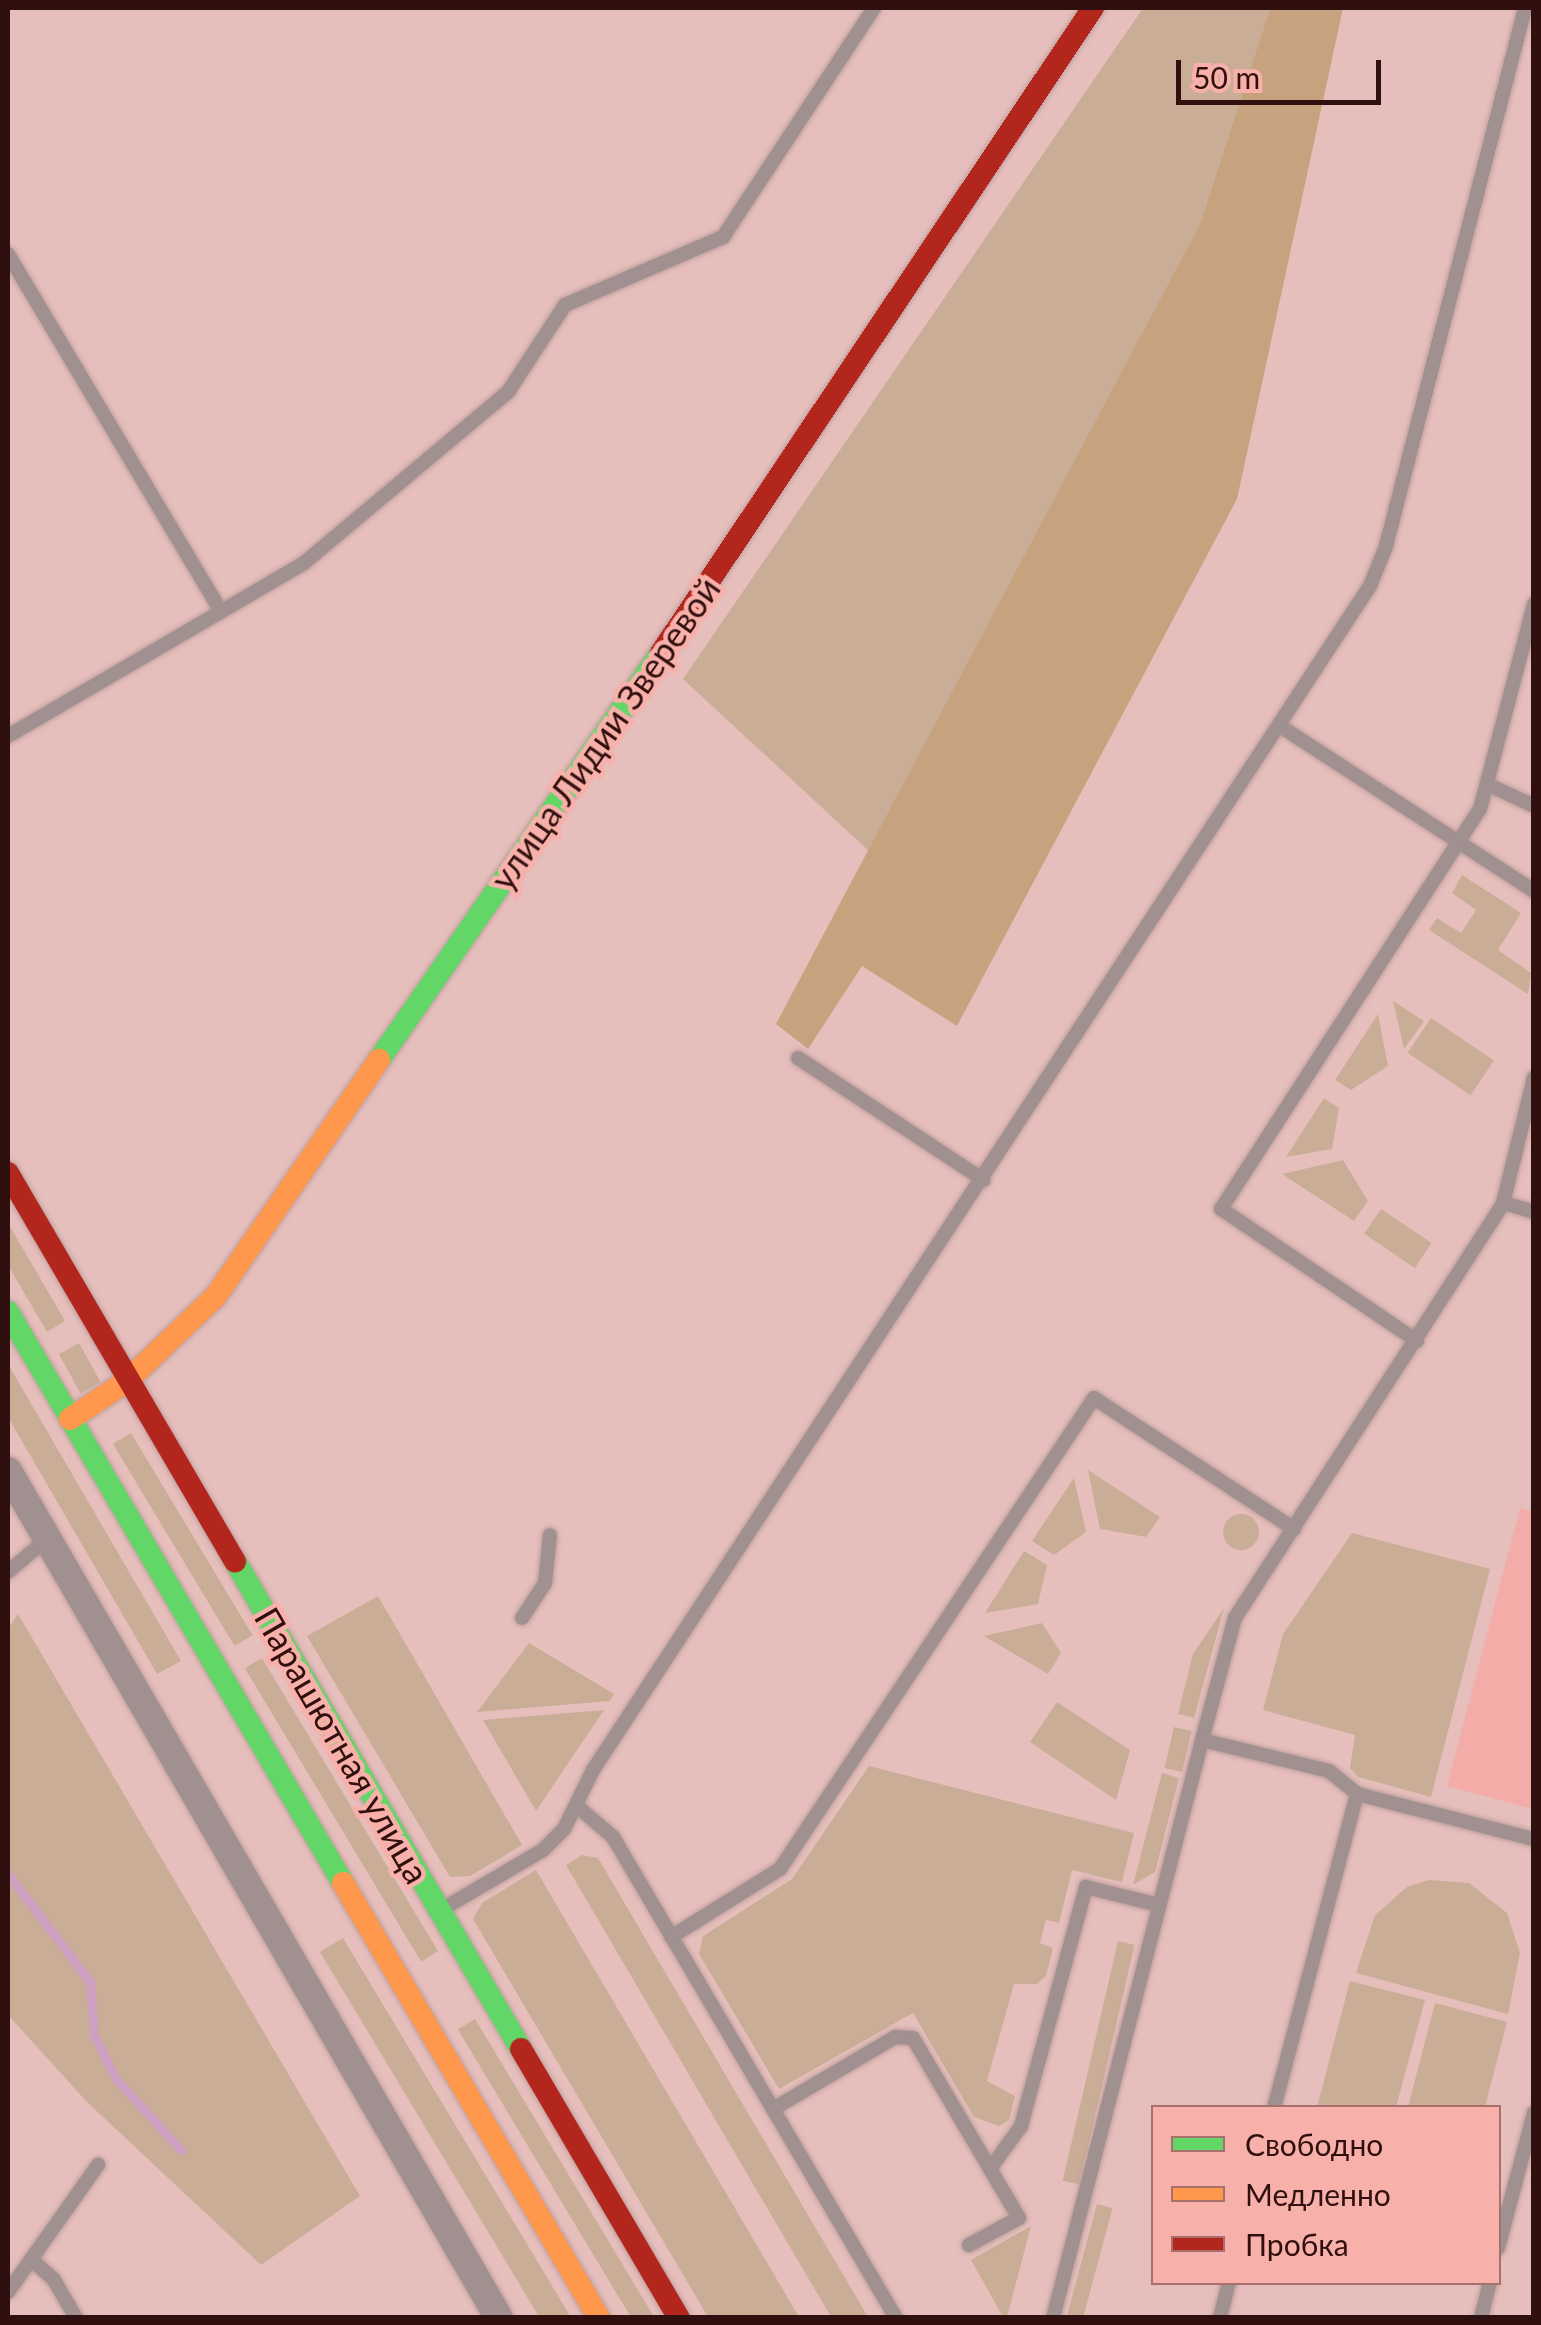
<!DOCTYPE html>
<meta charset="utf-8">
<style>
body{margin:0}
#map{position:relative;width:1541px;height:2325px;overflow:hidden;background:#e6bfbc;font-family:Lato,sans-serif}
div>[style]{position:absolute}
.built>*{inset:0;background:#f3aca8}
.green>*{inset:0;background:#caad97;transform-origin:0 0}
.round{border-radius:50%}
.forest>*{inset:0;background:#c6a37e}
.stream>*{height:9px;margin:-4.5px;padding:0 4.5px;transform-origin:4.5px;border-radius:4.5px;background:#cda0c2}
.roads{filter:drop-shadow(0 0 2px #be9e9c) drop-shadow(0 0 2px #be9e9c)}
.lane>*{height:14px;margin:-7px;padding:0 7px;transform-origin:7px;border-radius:7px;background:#a09190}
.street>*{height:28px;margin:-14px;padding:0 14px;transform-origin:14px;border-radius:14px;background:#a09190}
.fast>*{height:22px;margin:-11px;padding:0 11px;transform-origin:11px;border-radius:11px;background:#63d668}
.slow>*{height:22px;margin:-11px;padding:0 11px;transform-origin:11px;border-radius:11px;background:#ff974d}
.jam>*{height:22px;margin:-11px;padding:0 11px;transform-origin:11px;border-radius:11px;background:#b3261e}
span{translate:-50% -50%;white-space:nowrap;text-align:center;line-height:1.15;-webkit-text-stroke:9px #f8b0aa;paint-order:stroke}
.street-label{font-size:35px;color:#30100e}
.frame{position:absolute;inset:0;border:10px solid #30100e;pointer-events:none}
.legend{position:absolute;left:1151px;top:2105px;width:350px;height:180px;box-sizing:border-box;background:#f8b0aa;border:2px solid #a8706c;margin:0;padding:12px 18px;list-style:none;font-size:30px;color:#30100e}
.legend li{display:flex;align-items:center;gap:20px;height:50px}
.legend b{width:50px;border:2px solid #a8706c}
.scale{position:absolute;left:1176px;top:60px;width:205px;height:45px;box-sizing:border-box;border:5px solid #30100e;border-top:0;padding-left:12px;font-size:30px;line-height:35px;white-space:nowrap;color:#30100e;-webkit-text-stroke:8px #f8b0aa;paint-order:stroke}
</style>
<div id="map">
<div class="built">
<i style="clip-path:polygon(1520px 1508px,1534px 1512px,1533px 1809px,1447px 1786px)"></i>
</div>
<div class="green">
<i style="clip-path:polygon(1143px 8px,1270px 8px,1200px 224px,870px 852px,683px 679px)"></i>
<i style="clip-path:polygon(1462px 875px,1521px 913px,1498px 950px,1531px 973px,1528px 994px,1429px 930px,1437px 918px,1461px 933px,1476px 910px,1452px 893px)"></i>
<i style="clip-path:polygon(1393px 1001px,1424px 1021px,1404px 1049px)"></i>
<i style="clip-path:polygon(1378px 1014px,1388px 1066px,1351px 1090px,1335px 1080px)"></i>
<i style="left:1431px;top:1018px;width:76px;height:42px;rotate:34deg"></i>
<i style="clip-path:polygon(1324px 1098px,1339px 1108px,1332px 1149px,1286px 1157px)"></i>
<i style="clip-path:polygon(1343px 1160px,1368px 1201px,1354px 1221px,1282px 1174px)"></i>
<i style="left:1381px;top:1209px;width:61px;height:30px;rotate:34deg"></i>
<i style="clip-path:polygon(8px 1223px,65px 1321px,47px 1332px,8px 1265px)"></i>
<i style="left:79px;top:1343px;width:45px;height:23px;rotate:61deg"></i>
<i style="clip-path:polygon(8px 1364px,181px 1661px,157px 1674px,8px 1417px)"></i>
<i style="left:131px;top:1433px;width:236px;height:21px;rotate:59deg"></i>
<i style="clip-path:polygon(1088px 1470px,1160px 1517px,1146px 1537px,1100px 1529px)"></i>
<i style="clip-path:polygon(1074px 1478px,1086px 1532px,1054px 1555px,1032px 1541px)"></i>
<i class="round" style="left:1223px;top:1514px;width:36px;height:36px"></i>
<i style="clip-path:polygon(1352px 1533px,1490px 1569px,1431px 1797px,1358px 1777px,1350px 1768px,1355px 1735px,1263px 1710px,1283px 1634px)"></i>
<i style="clip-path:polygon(1024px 1551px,1047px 1565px,1038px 1604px,985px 1613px)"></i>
<i style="clip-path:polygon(378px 1596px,522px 1845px,470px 1876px,450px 1877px,307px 1636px)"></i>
<i style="clip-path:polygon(1224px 1608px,1194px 1718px,1178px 1714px,1193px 1654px)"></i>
<i style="clip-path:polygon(18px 1614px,360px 2196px,261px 2265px,87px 2102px,8px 2015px,8px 1629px)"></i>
<i style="clip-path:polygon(1042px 1623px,1061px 1653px,1048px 1674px,984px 1636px)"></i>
<i style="clip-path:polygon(529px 1643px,614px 1694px,610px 1701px,477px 1712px)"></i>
<i style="left:262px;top:1658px;width:342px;height:20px;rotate:59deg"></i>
<i style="clip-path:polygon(1057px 1702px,1130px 1750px,1116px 1800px,1030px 1742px)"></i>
<i style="clip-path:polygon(604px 1710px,536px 1811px,483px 1720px)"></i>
<i style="left:1174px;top:1727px;width:18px;height:42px;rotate:13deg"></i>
<i style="clip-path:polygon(869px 1766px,1134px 1833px,1122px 1882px,1072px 1870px,1059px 1923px,1046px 1920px,1040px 1943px,1053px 1948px,1046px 1976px,1037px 1984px,1014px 1984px,987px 2081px,1015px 2096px,1009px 2120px,999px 2126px,974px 2117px,913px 2013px,779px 2089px,699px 1954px,703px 1936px,792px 1879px)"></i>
<i style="clip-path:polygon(1162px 1773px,1179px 1778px,1155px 1872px,1133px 1885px)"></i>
<i style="clip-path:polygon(582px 1855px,598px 1858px,868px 2317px,831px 2317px,566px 1865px)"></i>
<i style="clip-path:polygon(536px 1870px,799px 2317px,708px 2317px,473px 1919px,482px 1903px)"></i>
<i style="clip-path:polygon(1429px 1880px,1469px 1883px,1507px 1913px,1520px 1953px,1508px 2014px,1356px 1973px,1375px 1915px,1407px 1887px)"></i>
<i style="left:343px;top:1938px;width:440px;height:27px;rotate:59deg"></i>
<i style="left:1118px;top:1941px;width:17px;height:246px;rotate:13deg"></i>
<i style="clip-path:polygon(1350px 1981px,1425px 2000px,1396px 2107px,1317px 2107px)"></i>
<i style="clip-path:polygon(1435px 2003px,1507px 2022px,1485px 2107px,1408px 2107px)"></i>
<i style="left:475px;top:2019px;width:346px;height:20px;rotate:59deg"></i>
<i style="left:1097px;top:2204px;width:16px;height:117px;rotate:15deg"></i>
<i style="clip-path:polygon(1031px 2226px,1007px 2317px,1003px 2317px,971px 2260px)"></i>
</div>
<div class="forest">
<i style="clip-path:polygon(1270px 8px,1343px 8px,1237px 499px,957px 1026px,862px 966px,808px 1049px,776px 1024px,1200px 224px)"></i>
</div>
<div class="stream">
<i style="left:8px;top:1874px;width:136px;rotate:52.8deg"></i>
<i style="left:90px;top:1982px;width:53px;rotate:85.7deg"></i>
<i style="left:94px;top:2035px;width:49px;rotate:63.4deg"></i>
<i style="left:116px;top:2079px;width:96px;rotate:47.5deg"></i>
</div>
<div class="roads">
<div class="lane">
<i style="left:8px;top:254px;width:416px;rotate:59.2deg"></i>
<i style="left:1283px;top:728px;width:299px;rotate:33deg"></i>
<i style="left:8px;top:736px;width:343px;rotate:-30.3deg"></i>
<i style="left:304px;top:563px;width:266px;rotate:-40deg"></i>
<i style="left:508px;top:392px;width:104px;rotate:-56.8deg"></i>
<i style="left:565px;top:305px;width:172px;rotate:-23.3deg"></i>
<i style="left:723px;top:237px;width:274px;rotate:-56.6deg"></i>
<i style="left:1489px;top:785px;width:50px;rotate:25deg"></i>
<i style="left:798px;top:1058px;width:222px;rotate:33.3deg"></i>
<i style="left:1503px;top:1203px;width:129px;rotate:-76.1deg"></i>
<i style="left:1417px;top:1341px;width:236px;rotate:-146deg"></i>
<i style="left:1221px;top:1209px;width:477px;rotate:-57.1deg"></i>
<i style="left:1480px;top:809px;width:212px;rotate:-75.2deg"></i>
<i style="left:8px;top:1572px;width:52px;rotate:-40.4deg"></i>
<i style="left:522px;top:1618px;width:42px;rotate:-56.7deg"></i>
<i style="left:545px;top:1583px;width:48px;rotate:-84.1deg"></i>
<i style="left:1202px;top:1740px;width:126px;rotate:-74.9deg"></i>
<i style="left:1235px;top:1618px;width:494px;rotate:-57.1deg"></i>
<i style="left:1503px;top:1203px;width:32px;rotate:16deg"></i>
<i style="left:577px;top:1806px;width:48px;rotate:40.7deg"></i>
<i style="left:613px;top:1837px;width:558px;rotate:59.53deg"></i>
<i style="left:446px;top:1907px;width:113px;rotate:-30.4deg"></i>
<i style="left:543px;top:1850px;width:30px;rotate:-45deg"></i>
<i style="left:564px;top:1829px;width:66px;rotate:-63.8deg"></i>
<i style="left:593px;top:1770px;width:1416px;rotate:-56.73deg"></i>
<i style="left:1370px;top:586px;width:43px;rotate:-68.2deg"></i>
<i style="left:1386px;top:546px;width:556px;rotate:-75.51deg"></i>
<i style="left:671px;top:1937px;width:128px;rotate:-32deg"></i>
<i style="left:780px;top:1869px;width:566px;rotate:-56.31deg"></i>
<i style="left:1094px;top:1398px;width:239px;rotate:33.2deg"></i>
<i style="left:1274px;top:2108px;width:325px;rotate:-75.2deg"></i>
<i style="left:773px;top:2109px;width:142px;rotate:-30.5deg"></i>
<i style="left:895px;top:2037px;width:18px;rotate:3deg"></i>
<i style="left:913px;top:2038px;width:209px;rotate:59.5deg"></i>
<i style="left:1019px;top:2218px;width:57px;rotate:151.6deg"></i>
<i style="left:990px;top:2169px;width:53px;rotate:-54.2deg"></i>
<i style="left:1021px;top:2126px;width:248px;rotate:-74.8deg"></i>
<i style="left:1086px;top:1887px;width:75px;rotate:13.9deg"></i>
<i style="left:1498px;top:2248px;width:140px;rotate:-75.1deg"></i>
<i style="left:31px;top:2259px;width:31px;rotate:42deg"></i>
<i style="left:54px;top:2280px;width:44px;rotate:59.9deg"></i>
<i style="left:8px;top:2292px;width:156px;rotate:-54.7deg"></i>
<i style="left:1053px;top:2318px;width:597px;rotate:-75.54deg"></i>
<i style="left:1202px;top:1740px;width:131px;rotate:13.7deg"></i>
<i style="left:1329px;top:1771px;width:36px;rotate:39deg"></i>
<i style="left:1357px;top:1794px;width:183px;rotate:14.3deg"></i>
<i style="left:1220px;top:2318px;width:37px;rotate:-76deg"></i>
<i style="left:1481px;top:2318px;width:37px;rotate:-76deg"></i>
</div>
<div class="street">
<i style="left:8px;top:1471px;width:979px;rotate:59.9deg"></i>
</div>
<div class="fast">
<i style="left:379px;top:1060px;width:495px;rotate:-55.3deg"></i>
<i style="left:8px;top:1312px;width:662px;rotate:59.6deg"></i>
<i style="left:235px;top:1561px;width:566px;rotate:59.63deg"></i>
</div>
<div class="slow">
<i style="left:70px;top:1419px;width:69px;rotate:-33.7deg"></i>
<i style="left:127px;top:1381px;width:123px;rotate:-43.7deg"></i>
<i style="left:216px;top:1296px;width:287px;rotate:-55.4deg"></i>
<i style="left:343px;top:1883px;width:505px;rotate:59.52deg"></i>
</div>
<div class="jam">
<i style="left:661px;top:653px;width:776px;rotate:-56.19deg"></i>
<i style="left:8px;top:1173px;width:450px;rotate:59.7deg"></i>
<i style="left:521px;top:2049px;width:312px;rotate:59.6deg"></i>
</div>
</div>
<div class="street-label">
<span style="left:604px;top:733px;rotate:-55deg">улица Лидии Зверевой</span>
<span style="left:343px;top:1745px;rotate:60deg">Парашютная улица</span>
</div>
<div class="frame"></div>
<ul class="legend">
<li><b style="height:12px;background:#63d668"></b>Свободно</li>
<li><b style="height:12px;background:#ff974d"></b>Медленно</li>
<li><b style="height:12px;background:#b3261e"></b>Пробка</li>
</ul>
<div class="scale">50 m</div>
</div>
